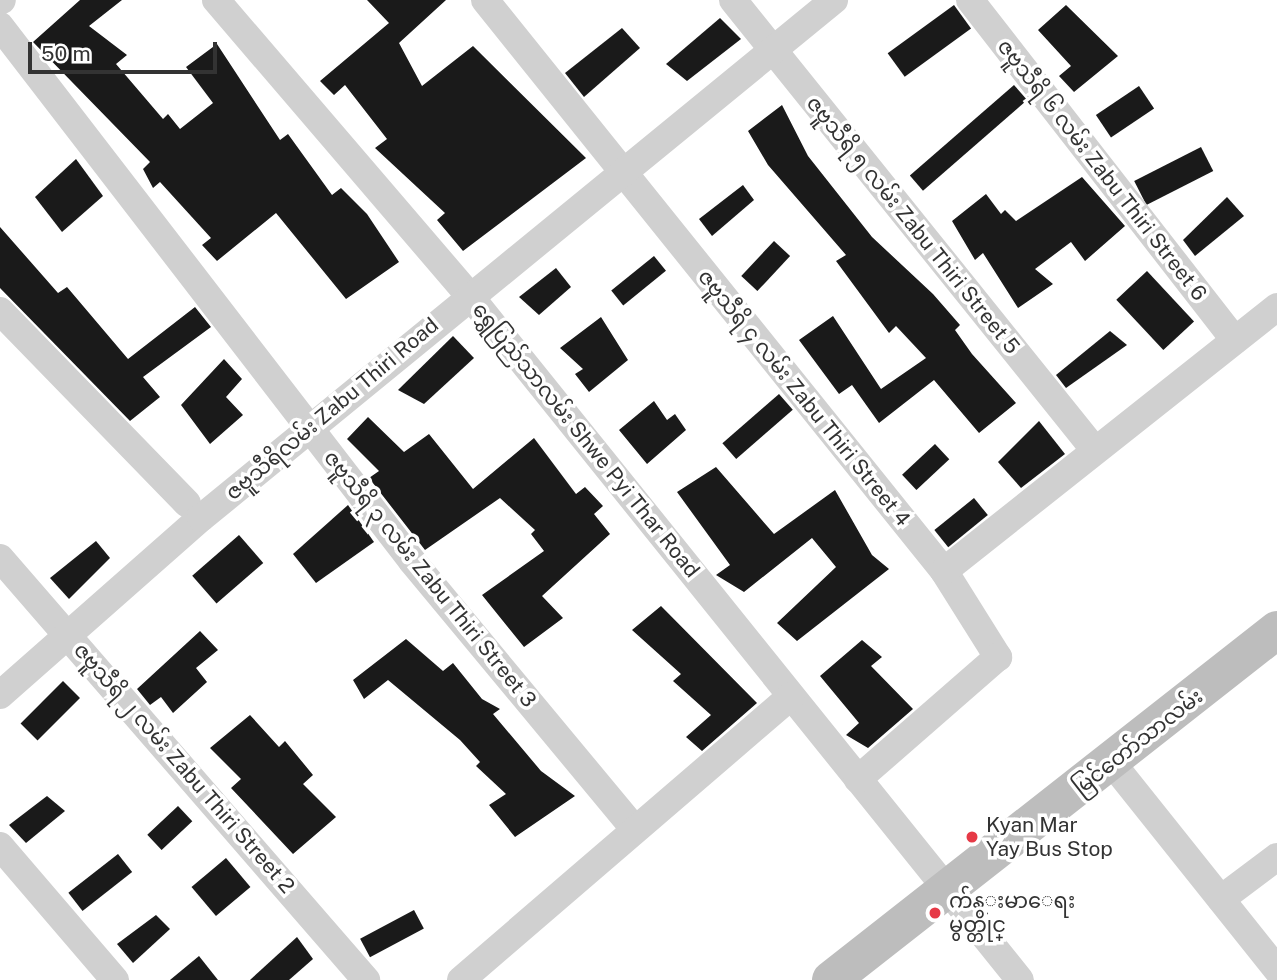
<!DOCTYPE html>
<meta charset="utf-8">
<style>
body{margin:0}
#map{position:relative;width:1277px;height:980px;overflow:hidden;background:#fff;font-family:"Public Sans","Noto Sans Myanmar",sans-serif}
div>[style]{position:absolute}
.building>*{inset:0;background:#1a1a1a;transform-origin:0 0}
.street>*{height:28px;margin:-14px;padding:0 14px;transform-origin:14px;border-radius:14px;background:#d0d0d0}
.secondary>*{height:38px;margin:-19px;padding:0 19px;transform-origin:19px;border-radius:19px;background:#bdbdbd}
.dots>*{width:19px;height:19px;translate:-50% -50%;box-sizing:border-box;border:4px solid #fff;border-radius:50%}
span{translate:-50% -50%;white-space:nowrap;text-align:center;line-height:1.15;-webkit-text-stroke:7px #fff;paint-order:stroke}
.street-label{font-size:21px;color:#333}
.poi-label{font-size:21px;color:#333}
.left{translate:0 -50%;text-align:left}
.scale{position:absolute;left:28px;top:42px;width:189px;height:32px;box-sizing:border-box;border:4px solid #333;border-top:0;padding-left:9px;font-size:21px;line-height:24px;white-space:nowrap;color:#333;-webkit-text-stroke:5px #fff;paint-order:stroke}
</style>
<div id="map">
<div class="building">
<i style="clip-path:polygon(80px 0,122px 0,89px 26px,127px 55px,116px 64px,163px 119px,168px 114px,180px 129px,213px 103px,186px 67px,217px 44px,280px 140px,288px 134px,332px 195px,341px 188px,367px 214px,399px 262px,346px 299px,276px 213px,217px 261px,202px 245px,211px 238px,160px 182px,153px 188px,143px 169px,150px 162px,33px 42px)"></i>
<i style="clip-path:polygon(367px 0,446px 0,399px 43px,422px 86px,473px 46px,586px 158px,463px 251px,437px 220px,445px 213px,375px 148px,387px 139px,345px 85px,334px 95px,320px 81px,389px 23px)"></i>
<i style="left:954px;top:5px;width:29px;height:82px;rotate:54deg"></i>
<i style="clip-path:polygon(1066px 5px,1118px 56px,1074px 92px,1059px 76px,1071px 66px,1038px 30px)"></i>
<i style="clip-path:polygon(720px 18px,741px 39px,687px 81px,666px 64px)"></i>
<i style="clip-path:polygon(622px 28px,640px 48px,584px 97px,565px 73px)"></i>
<i style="left:1014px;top:85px;width:20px;height:138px;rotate:49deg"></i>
<i style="left:1139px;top:86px;width:27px;height:52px;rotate:56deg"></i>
<i style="clip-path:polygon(782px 105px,808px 156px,872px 237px,933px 294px,960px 325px,955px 330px,972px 354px,1016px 403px,979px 433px,934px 380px,879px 423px,852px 385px,839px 394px,799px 340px,833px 316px,881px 389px,926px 358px,896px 326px,889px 333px,836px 261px,846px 255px,768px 165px,748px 131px)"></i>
<i style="left:1201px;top:147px;width:27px;height:75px;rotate:63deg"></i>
<i style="clip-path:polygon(76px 159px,103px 196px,62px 232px,35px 197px)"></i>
<i style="clip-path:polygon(1082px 177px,1125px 226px,1085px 261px,1071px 242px,1035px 269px,1053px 284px,1018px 308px,983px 253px,975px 260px,952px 221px,986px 194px,1001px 214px,1005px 210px,1016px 221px)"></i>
<i style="clip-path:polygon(743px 185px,754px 200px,712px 236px,699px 219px)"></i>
<i style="clip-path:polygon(1227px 197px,1244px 216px,1195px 256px,1183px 240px)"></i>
<i style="clip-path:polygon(0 227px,58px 293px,67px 287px,128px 359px,195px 307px,211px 327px,143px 377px,160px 397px,130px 421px,0 288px)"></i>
<i style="left:774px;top:241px;width:22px;height:48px;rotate:43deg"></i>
<i style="left:654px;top:256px;width:19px;height:55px;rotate:51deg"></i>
<i style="clip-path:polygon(556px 268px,571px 287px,539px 315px,519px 297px)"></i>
<i style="left:1147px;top:271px;width:69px;height:42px;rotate:47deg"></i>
<i style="clip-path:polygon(601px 317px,628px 360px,589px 392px,575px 374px,583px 369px,560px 348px)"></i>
<i style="clip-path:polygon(1110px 331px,1127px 345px,1066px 388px,1056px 375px)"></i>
<i style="clip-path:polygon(453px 336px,474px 358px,424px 404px,398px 390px)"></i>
<i style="clip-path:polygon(224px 359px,242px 379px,226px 397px,243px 415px,210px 444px,181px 405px)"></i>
<i style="left:779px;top:394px;width:21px;height:75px;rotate:49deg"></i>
<i style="clip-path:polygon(654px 401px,667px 420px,675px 414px,686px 430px,647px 464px,619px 430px)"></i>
<i style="clip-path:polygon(368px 417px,404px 452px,429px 434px,473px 489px,534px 438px,576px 494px,585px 487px,603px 506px,594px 514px,610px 534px,542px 596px,563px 618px,524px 647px,482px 595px,544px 551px,531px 534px,535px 530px,500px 498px,425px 550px,369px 478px,379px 471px,347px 439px)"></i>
<i style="clip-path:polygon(1039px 421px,1065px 454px,1021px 488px,998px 462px)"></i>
<i style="left:935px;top:444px;width:21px;height:45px;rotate:47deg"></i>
<i style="clip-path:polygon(716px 467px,774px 534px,835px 490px,872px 555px,889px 569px,797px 641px,777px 623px,836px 567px,812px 538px,744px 592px,716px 575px,730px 565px,677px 492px)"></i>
<i style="left:974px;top:498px;width:22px;height:51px;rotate:51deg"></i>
<i style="clip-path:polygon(348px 505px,374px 542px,316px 583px,293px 554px)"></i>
<i style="left:239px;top:535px;width:37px;height:62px;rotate:49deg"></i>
<i style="clip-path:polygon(96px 541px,110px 558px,69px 599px,50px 578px)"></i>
<i style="clip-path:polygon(661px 606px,757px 703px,702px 751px,686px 737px,711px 715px,673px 681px,681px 674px,632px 630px)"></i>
<i style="clip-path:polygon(200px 631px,218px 650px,196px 668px,207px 682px,173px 713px,161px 697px,150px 705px,137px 689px)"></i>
<i style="clip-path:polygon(406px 639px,443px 671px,453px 663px,482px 699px,500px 709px,493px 714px,541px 771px,575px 796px,515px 837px,489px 805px,506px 794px,476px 766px,480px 762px,460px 740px,388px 680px,364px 699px,353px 680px)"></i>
<i style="clip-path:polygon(862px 640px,882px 657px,871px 666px,913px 709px,868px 748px,846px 735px,859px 723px,820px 676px)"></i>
<i style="left:63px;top:681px;width:24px;height:60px;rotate:45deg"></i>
<i style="clip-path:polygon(250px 715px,279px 747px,285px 741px,313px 775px,303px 784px,336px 817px,293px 854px,231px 788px,241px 779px,210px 748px)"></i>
<i style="clip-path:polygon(47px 796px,65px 811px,26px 843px,9px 825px)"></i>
<i style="left:178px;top:806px;width:21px;height:42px;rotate:47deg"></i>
<i style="left:118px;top:854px;width:23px;height:63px;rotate:52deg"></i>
<i style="left:226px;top:858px;width:38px;height:45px;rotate:50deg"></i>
<i style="left:414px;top:910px;width:21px;height:61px;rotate:62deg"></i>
<i style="clip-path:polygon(156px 915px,170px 929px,133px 963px,117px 944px)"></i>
<i style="clip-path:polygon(297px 937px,313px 959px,289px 980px,250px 980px)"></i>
<i style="clip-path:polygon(199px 956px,218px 980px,170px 980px)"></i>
</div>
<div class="street">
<i style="left:216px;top:0;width:389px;rotate:49.4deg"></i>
<i style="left:469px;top:295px;width:879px;rotate:51.19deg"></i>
<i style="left:485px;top:0;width:733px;rotate:51.21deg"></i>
<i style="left:944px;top:571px;width:102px;rotate:57.9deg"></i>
<i style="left:998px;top:657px;width:186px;rotate:138.9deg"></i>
<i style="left:733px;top:0;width:576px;rotate:51.2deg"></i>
<i style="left:970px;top:0;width:431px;rotate:52.1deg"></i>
<i style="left:0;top:1px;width:2px;rotate:-27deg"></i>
<i style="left:0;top:26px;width:675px;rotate:52.4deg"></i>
<i style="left:412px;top:561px;width:347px;rotate:50.3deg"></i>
<i style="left:0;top:311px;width:268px;rotate:45.8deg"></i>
<i style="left:0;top:558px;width:559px;rotate:49.06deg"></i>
<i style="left:944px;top:571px;width:425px;rotate:-38.4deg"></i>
<i style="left:0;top:695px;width:268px;rotate:-41.4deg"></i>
<i style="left:201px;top:518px;width:818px;rotate:-39.29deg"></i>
<i style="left:1112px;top:763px;width:265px;rotate:51.4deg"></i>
<i style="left:0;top:846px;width:177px;rotate:49.4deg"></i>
<i style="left:1221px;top:899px;width:70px;rotate:-36.9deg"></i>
<i style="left:461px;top:980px;width:435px;rotate:-40.7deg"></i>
</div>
<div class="secondary">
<i style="left:831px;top:980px;width:567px;rotate:-38.12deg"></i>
</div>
<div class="dots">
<i style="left:972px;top:837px;background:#e63946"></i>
<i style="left:935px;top:913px;background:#e63946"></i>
</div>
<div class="street-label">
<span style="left:1102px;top:170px;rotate:52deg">ဇဗူသီရိ ၆ လမ်း Zabu Thiri Street 6</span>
<span style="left:913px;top:225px;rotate:51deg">ဇဗူသီရိ ၅ လမ်း Zabu Thiri Street 5</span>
<span style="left:804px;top:398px;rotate:51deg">ဇဗူသီရိ ၄ လမ်း Zabu Thiri Street 4</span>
<span style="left:332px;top:409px;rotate:-40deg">ဇဗူသီရိလမ်း Zabu Thiri Road</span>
<span style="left:586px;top:440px;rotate:51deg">ရွှေပြည်သာလမ်း Shwe Pyi Thar Road</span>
<span style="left:430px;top:579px;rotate:51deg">ဇဗူသီရိ ၃ လမ်း Zabu Thiri Street 3</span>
<span style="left:1138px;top:742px;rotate:-38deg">မြင်တော်သာလမ်း</span>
<span style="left:184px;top:768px;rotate:49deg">ဇဗူသီရိ ၂ လမ်း Zabu Thiri Street 2</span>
</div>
<div class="poi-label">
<span class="left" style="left:986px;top:837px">Kyan Mar<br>Yay Bus Stop</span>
<span class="left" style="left:949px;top:913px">က်န္းမာေရး<br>မွတ္တိုင္</span>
</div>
<div class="scale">50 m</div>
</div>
